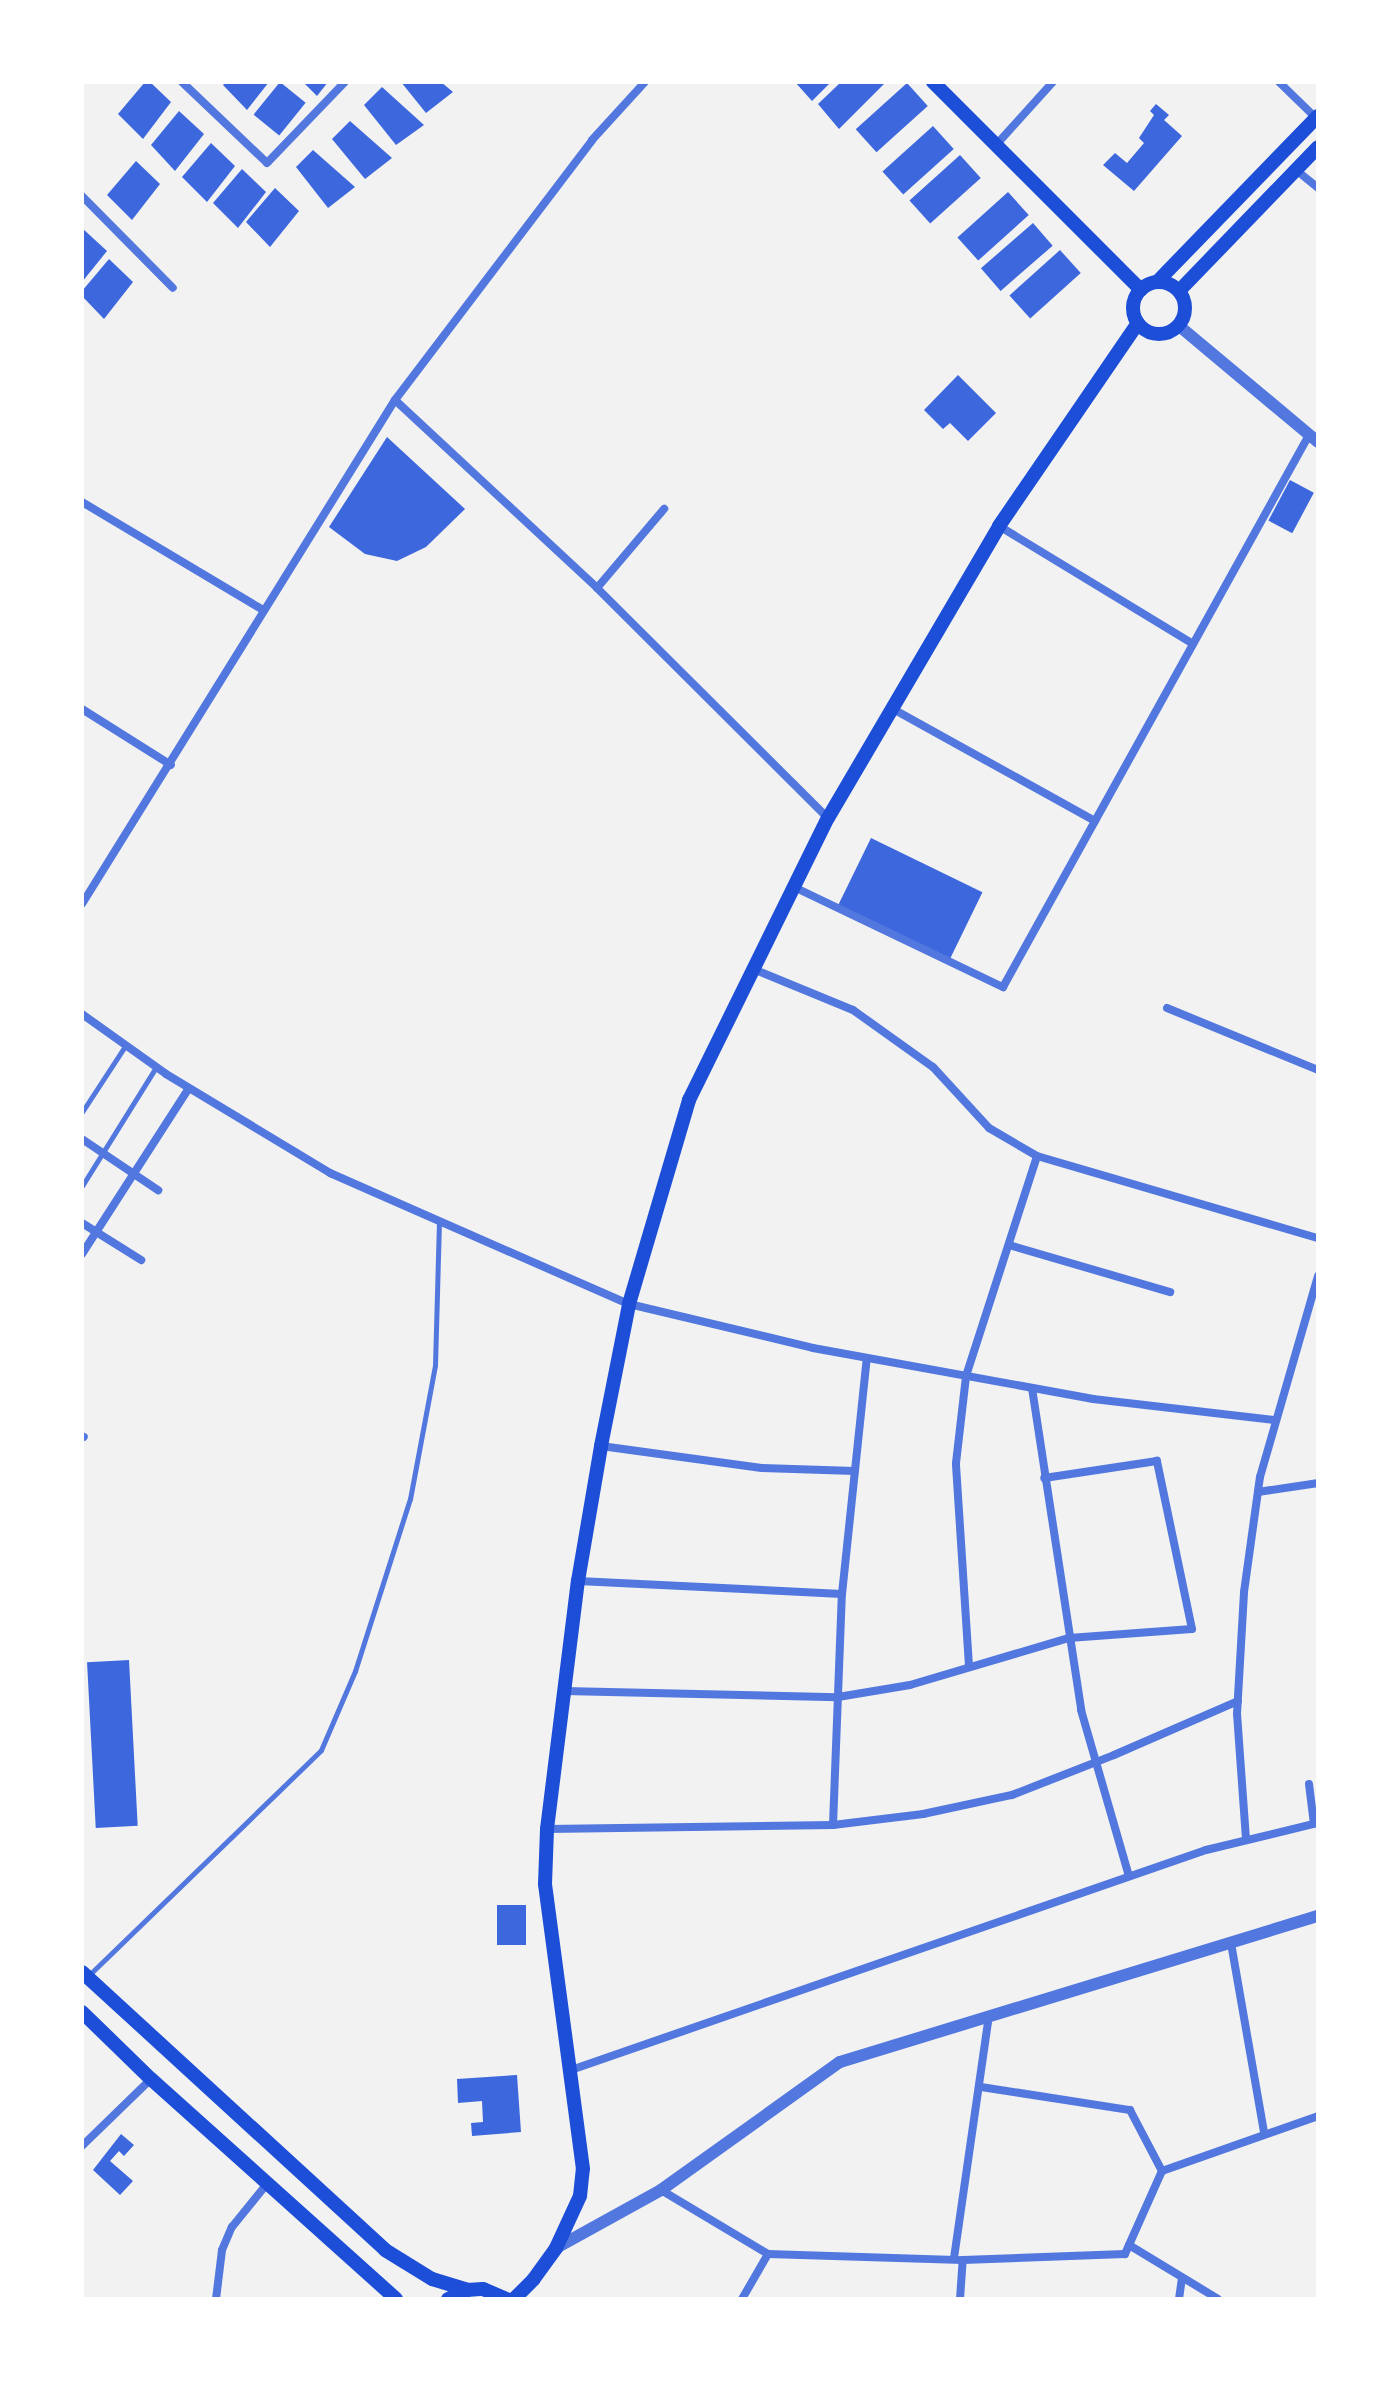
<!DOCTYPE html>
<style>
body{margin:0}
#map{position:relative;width:1400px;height:2381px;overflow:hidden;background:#f2f2f2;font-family:Signika,sans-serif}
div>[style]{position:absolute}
.building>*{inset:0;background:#3d67dc;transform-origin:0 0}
.service>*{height:5px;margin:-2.5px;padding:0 2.5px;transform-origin:2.5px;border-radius:2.5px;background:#5277de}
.minor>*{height:8px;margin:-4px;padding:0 4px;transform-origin:4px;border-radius:4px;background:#5277de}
.tertiary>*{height:12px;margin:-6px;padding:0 6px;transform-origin:6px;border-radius:6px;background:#5277de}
.secondary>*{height:14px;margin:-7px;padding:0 7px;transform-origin:7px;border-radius:7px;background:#1d4ed8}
.secondary>.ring{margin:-7px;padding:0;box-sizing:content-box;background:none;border:14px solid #1d4ed8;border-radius:50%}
.primary>*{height:14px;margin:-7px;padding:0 7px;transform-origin:7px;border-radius:7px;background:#1d4ed8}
span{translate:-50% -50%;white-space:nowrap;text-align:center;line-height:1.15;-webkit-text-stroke:6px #fff;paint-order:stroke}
.frame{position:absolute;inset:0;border:84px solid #fff;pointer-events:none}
</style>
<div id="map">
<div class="building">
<i style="clip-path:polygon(145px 82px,150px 82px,171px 102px,143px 139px,118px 114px)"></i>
<i style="clip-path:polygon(226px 82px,269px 82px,247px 110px,223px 85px)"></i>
<i style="left:280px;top:82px;width:33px;height:42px;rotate:39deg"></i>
<i style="clip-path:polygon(303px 82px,328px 82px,317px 96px)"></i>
<i style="clip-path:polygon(401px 82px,441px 82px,453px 92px,426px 113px)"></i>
<i style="clip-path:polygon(795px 82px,831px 82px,812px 101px)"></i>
<i style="clip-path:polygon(841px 82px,886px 82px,839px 129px,818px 104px)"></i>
<i style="left:907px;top:83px;width:31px;height:69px;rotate:48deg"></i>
<i style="clip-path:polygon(382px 87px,424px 125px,396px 145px,364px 105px)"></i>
<i style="clip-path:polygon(1156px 104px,1169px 115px,1164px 120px,1182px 136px,1134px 191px,1103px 165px,1115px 153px,1127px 163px,1144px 143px,1139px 138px,1154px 115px,1150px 111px)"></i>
<i style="clip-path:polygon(179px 111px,204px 134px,175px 171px,151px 145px)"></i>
<i style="clip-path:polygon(350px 121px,392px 158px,365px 179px,332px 139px)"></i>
<i style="left:933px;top:126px;width:31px;height:68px;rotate:48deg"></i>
<i style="clip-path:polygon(211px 143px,235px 166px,207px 202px,182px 177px)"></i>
<i style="clip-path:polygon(313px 150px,355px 187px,328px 208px,296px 167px)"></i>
<i style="left:960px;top:155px;width:31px;height:68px;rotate:48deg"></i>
<i style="clip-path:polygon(136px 161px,160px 184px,132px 220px,107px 195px)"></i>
<i style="clip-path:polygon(242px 169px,266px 192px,238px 228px,213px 203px)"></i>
<i style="clip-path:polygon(275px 188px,299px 211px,270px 247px,246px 222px)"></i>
<i style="left:1008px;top:192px;width:31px;height:68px;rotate:48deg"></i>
<i style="left:1033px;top:223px;width:30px;height:69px;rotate:49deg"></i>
<i style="clip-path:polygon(82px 228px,107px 251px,82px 282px)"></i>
<i style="left:1060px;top:250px;width:31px;height:68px;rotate:48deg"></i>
<i style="clip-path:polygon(109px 259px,133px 282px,104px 319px,82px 296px,82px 291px)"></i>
<i style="clip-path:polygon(958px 375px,996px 413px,968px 441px,950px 423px,943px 429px,924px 410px)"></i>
<i style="clip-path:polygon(387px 437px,465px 509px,426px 547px,397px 561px,365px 554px,329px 527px)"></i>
<i style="left:1290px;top:480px;width:27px;height:46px;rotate:28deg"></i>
<i style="left:871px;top:838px;width:124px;height:78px;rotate:26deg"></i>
<i style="left:129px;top:1660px;width:166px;height:42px;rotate:87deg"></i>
<i style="left:497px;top:1905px;width:29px;height:40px"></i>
<i style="clip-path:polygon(517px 2075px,521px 2132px,472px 2136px,471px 2123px,483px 2122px,482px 2101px,458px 2103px,457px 2079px)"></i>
<i style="clip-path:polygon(121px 2134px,134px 2145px,124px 2156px,119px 2151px,110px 2161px,133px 2181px,120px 2195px,93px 2170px)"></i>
</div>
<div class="service">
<i style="left:82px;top:1112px;width:79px;rotate:-56.9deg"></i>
<i style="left:82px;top:1186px;width:140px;rotate:-58.1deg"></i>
<i style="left:89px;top:1975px;width:323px;rotate:-44.1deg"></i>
<i style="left:321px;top:1750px;width:86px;rotate:-66.7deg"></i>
<i style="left:355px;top:1671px;width:181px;rotate:-72.3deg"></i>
<i style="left:410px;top:1499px;width:136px;rotate:-79.4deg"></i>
<i style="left:435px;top:1365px;width:144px;rotate:-88.4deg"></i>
</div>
<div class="minor">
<i style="left:182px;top:82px;width:117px;rotate:43.6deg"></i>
<i style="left:267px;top:163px;width:112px;rotate:-46.1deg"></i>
<i style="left:1279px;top:82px;width:52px;rotate:44.2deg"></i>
<i style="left:996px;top:145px;width:85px;rotate:-47.9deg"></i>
<i style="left:1296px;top:170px;width:28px;rotate:39deg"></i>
<i style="left:82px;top:196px;width:129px;rotate:45.3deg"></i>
<i style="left:395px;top:400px;width:276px;rotate:42.9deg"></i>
<i style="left:597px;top:588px;width:326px;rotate:44.9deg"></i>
<i style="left:82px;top:502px;width:211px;rotate:30.8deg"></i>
<i style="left:999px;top:526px;width:227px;rotate:31.3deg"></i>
<i style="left:597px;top:588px;width:104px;rotate:-49.7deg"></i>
<i style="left:82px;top:709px;width:105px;rotate:32.2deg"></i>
<i style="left:893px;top:709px;width:231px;rotate:29deg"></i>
<i style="left:794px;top:887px;width:232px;rotate:25.6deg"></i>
<i style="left:1003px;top:987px;width:631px;rotate:-61deg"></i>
<i style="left:82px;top:904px;width:593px;rotate:-58.16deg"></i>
<i style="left:395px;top:400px;width:326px;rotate:-52.8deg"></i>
<i style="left:592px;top:140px;width:79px;rotate:-47.6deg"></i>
<i style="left:753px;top:969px;width:108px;rotate:22.3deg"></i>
<i style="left:853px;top:1010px;width:98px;rotate:35.5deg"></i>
<i style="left:933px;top:1067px;width:83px;rotate:47.4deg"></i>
<i style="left:989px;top:1128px;width:56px;rotate:30.3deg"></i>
<i style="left:1037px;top:1156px;width:293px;rotate:16.3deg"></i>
<i style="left:1167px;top:1008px;width:163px;rotate:22.3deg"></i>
<i style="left:82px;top:1014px;width:103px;rotate:35.5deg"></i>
<i style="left:166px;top:1074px;width:192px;rotate:31.1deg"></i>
<i style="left:330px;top:1173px;width:326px;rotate:23.7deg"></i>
<i style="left:629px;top:1304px;width:189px;rotate:13.4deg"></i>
<i style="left:813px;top:1348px;width:285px;rotate:10.3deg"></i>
<i style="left:1093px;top:1399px;width:182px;rotate:6.6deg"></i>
<i style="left:82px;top:1139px;width:92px;rotate:33.9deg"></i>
<i style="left:82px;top:1223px;width:70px;rotate:32.1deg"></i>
<i style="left:1009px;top:1245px;width:168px;rotate:16.3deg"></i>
<i style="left:82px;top:1254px;width:197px;rotate:-57.2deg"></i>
<i style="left:1032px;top:1388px;width:326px;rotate:81.3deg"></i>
<i style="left:1081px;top:1710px;width:173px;rotate:73.9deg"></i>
<i style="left:82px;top:1436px;width:2px;rotate:27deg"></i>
<i style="left:601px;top:1446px;width:162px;rotate:7.8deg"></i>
<i style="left:762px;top:1468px;width:93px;rotate:1.8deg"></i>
<i style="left:1258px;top:1492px;width:61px;rotate:-8.5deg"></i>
<i style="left:578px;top:1581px;width:264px;rotate:2.8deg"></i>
<i style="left:969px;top:1666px;width:203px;rotate:-93.7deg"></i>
<i style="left:956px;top:1463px;width:88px;rotate:-83.4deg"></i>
<i style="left:966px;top:1376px;width:231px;rotate:-72.1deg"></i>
<i style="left:564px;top:1691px;width:274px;rotate:1.3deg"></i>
<i style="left:838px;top:1697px;width:73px;rotate:-9.5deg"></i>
<i style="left:910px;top:1685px;width:166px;rotate:-16.5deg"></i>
<i style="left:1069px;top:1638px;width:123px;rotate:-4.2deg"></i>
<i style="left:1192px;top:1629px;width:172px;rotate:-101.8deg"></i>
<i style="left:1157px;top:1461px;width:114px;rotate:171.4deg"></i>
<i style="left:1309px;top:1784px;width:40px;rotate:82.9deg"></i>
<i style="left:833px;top:1825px;width:231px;rotate:-87.8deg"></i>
<i style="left:842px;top:1594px;width:237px;rotate:-84deg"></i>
<i style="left:547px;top:1829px;width:286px;rotate:-0.8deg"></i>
<i style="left:833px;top:1825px;width:91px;rotate:-7deg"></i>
<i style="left:923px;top:1814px;width:91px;rotate:-12.1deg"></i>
<i style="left:1012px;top:1795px;width:110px;rotate:-21.4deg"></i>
<i style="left:1114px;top:1755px;width:135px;rotate:-23.5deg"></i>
<i style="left:1246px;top:1839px;width:125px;rotate:-94.1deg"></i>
<i style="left:1237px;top:1714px;width:122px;rotate:-86.7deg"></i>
<i style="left:1244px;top:1592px;width:116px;rotate:-82.1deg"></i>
<i style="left:1260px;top:1477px;width:209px;rotate:-73.9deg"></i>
<i style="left:1231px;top:1943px;width:193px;rotate:80.1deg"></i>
<i style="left:571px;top:2070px;width:672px;rotate:-19.11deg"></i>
<i style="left:1206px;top:1850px;width:115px;rotate:-13.6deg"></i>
<i style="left:981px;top:2087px;width:151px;rotate:8.8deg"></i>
<i style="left:1130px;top:2110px;width:69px;rotate:62.3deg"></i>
<i style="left:82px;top:2146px;width:96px;rotate:-44.2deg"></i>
<i style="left:661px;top:2190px;width:125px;rotate:30.9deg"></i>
<i style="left:768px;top:2254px;width:195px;rotate:1.8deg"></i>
<i style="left:963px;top:2260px;width:162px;rotate:-2.1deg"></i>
<i style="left:1125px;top:2254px;width:91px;rotate:-66deg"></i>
<i style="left:1162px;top:2171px;width:165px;rotate:-19.4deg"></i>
<i style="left:1129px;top:2245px;width:104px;rotate:31.2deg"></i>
<i style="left:954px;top:2258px;width:245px;rotate:-81.8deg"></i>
<i style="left:216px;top:2299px;width:49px;rotate:-83deg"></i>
<i style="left:222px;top:2250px;width:25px;rotate:-67deg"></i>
<i style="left:232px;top:2227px;width:54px;rotate:-51deg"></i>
<i style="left:742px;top:2299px;width:52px;rotate:-60deg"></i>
<i style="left:960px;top:2299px;width:39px;rotate:-86deg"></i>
<i style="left:1179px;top:2299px;width:21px;rotate:-82deg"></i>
</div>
<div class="tertiary">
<i style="left:1178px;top:325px;width:182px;rotate:39.9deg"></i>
<i style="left:556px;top:2248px;width:120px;rotate:-28.9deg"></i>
<i style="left:661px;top:2190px;width:220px;rotate:-35.6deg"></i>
<i style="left:840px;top:2062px;width:500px;rotate:-17deg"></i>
</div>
<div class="secondary">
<i style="left:933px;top:82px;width:294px;rotate:45deg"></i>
<i style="left:1157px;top:282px;width:231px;rotate:-45.9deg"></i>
<i class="ring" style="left:1133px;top:282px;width:38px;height:38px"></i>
<i style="left:1179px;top:291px;width:200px;rotate:-46deg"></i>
<i style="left:514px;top:2299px;width:27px;rotate:-45deg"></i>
<i style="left:533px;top:2280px;width:39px;rotate:-54deg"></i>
<i style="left:556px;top:2248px;width:57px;rotate:-65.2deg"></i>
<i style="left:580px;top:2196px;width:27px;rotate:-84deg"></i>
<i style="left:583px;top:2169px;width:288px;rotate:-97.6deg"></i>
<i style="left:545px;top:1884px;width:55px;rotate:-87.9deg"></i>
<i style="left:547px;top:1829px;width:250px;rotate:-82.9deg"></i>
<i style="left:578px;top:1581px;width:137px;rotate:-80.3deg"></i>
<i style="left:601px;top:1446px;width:145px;rotate:-78.8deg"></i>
<i style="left:629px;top:1304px;width:213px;rotate:-73.6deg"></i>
<i style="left:689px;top:1100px;width:314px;rotate:-63.8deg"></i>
<i style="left:828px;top:818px;width:338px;rotate:-59.6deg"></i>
<i style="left:999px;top:526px;width:246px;rotate:-55.6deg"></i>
</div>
<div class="primary">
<i style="left:82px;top:1972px;width:411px;rotate:42.5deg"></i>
<i style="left:385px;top:2250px;width:55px;rotate:31.7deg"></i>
<i style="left:432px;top:2279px;width:37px;rotate:17deg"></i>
<i style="left:82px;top:2012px;width:96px;rotate:44.2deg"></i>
<i style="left:151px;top:2079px;width:329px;rotate:41.9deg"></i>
<i style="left:448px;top:2299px;width:21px;rotate:-25deg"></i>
<i style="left:467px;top:2290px;width:16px;rotate:-4deg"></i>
<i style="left:483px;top:2289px;width:26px;rotate:23deg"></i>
</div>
<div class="frame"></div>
</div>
